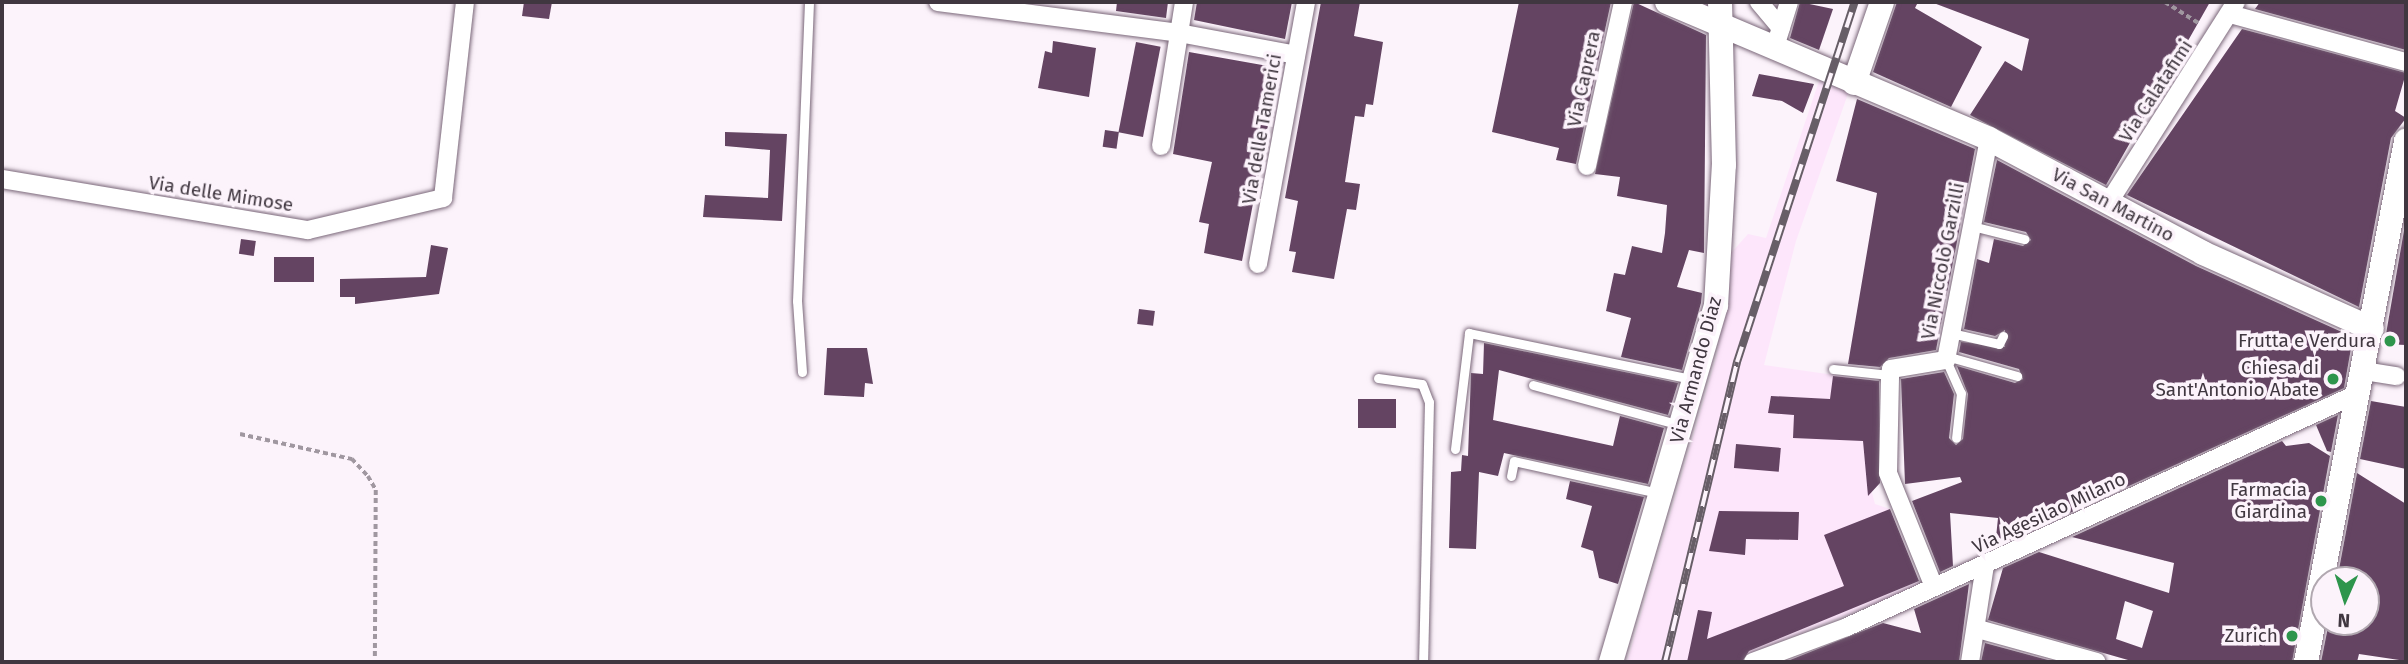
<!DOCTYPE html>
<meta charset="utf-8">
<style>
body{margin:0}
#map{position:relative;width:2408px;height:664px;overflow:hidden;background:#fcf3fb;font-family:"Fira Sans",sans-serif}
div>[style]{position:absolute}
.built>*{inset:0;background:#fde6fb}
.building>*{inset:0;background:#644462;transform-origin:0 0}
.path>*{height:3.5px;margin-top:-1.75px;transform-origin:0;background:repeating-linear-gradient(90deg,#a097a0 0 5px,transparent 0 8.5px)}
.roads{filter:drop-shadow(0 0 2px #7a6779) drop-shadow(0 0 2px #7a6779)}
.lane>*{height:9px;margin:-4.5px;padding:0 4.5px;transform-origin:4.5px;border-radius:4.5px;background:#fff}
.street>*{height:18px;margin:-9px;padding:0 9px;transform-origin:9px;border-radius:9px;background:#fff}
.secondary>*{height:24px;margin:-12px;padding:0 12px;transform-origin:12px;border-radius:12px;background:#fff}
.rail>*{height:8px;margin-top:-4px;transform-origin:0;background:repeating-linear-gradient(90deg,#fcf3fb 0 16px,#675e67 0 32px);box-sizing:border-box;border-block:2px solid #675e67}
.dots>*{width:19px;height:19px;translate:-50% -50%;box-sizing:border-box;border:4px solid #fcf3fb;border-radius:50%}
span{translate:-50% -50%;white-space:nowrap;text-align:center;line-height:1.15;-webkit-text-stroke:7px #fcf3fb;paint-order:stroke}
.street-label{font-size:19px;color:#403740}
.poi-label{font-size:19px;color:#403740}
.right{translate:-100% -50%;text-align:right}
.frame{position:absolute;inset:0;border:4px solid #403740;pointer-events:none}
.north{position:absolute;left:2310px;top:566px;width:70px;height:70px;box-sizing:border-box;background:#fcf3fb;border:2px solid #b1a8b0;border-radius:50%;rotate:183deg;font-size:19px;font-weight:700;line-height:28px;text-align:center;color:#403740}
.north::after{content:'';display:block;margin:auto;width:24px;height:32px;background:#2e954c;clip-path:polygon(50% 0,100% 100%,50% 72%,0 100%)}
</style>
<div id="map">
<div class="built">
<i style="clip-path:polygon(1819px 81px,1849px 91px,1796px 241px,1764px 365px,1876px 381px,1882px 480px,1871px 489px,1875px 504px,1890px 509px,1920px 586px,1727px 662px,1627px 662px,1717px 355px,1731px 253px,1748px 234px,1766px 238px)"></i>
</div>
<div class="building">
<i style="clip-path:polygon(524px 2px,552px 2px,549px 19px,522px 16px)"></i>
<i style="clip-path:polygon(1117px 2px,1168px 2px,1166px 18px,1116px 11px)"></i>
<i style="clip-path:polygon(1197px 2px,1292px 2px,1285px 39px,1194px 20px)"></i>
<i style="clip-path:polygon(1321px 2px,1360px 2px,1354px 36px,1383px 42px,1373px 105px,1366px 104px,1364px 117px,1355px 116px,1345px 182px,1360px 184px,1356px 210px,1347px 209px,1334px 279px,1292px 272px,1296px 252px,1289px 251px,1298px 201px,1285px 198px)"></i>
<i style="clip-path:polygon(1519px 2px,1611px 2px,1576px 164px,1556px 160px,1559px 148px,1492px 132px)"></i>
<i style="clip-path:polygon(1634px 2px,1706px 35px,1704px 253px,1689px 250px,1677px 287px,1702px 293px,1701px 303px,1682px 370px,1621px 357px,1631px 318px,1606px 311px,1614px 273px,1625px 275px,1632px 246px,1662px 253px,1665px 233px,1667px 205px,1617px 196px,1620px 177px,1595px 174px)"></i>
<i style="clip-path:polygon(1800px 2px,1833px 9px,1819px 50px,1790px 38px)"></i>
<i style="clip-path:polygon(1897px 2px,1918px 2px,1915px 8px,1982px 47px,1951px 107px,1873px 72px)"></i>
<i style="clip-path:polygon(1931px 2px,2210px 2px,2106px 185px,1970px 115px,2005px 61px,2022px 71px,2029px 39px)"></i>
<i style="clip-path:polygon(2260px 2px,2406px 2px,2406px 50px,2255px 9px)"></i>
<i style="clip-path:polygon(2242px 29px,2406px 73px,2395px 111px,2406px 118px,2391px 138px,2359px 307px,2127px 195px)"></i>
<i style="clip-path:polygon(1053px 41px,1096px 48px,1089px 97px,1038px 88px,1045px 51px,1052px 53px)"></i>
<i style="left:1136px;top:42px;width:25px;height:92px;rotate:11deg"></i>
<i style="clip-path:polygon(1189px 52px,1279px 68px,1242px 261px,1204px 253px,1209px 224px,1199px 222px,1212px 162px,1173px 154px)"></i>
<i style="clip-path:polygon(1759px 74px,1814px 84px,1803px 113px,1782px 101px,1752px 96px)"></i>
<i style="clip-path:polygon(1857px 99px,1975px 149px,1936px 350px,1889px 358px,1880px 367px,1848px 364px,1877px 193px,1836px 181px)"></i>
<i style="left:1105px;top:130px;width:14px;height:17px;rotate:8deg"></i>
<i style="clip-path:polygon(725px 132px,787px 134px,782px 221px,703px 217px,705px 195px,768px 198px,770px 150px,725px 146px)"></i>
<i style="clip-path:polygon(1997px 160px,2196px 266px,2353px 337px,2344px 388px,1995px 547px,1998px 518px,1950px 513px,1953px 566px,1940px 572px,1912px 501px,1962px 482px,1960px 477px,1905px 484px,1901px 379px,1944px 372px,1954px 394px,1949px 438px,1956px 445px,1963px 439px,1968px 394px,1957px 366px,2015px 383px,2023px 379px,2019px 369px,1959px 352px,1961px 342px,2005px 347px,2005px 330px,1995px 336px,1964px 329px,1977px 259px,1989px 263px,1994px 239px,2023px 246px,2031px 240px,2026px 232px,1984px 222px)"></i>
<i style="clip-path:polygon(2406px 219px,2406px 345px,2382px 344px,2386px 334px)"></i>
<i style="left:241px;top:239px;width:15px;height:15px;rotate:8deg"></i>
<i style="clip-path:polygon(431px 245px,448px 248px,439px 294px,355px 304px,355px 297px,340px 297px,340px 279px,426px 277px)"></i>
<i style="left:314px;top:257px;width:25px;height:40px;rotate:90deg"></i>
<i style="left:1139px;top:309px;width:16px;height:15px;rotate:7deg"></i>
<i style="clip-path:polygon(1484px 343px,1678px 383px,1668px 415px,1499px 370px,1493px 420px,1613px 446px,1620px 416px,1664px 428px,1648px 484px,1504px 453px,1498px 476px,1479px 472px,1476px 549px,1449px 548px,1451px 472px,1461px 471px,1462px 455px,1468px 456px,1471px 373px,1483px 374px)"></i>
<i style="clip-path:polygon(827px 348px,867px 348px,873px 384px,865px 383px,864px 397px,824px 395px)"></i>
<i style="clip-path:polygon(1833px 376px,1879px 381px,1880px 483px,1868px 496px,1863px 441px,1793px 438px,1794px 415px,1768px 413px,1771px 396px,1830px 399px)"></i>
<i style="left:1358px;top:399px;width:38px;height:29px"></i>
<i style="clip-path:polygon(2371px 401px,2406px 407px,2406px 469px,2360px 459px)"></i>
<i style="clip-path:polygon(2338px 415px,2331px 452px,2327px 451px,2316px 425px)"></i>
<i style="clip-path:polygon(evenodd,2282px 441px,2286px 446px,2309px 443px,2330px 456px,2292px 662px,2135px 662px,1988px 620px,2003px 568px,2039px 552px,2169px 593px,2174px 563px,2072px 537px,2282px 441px,2125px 601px,2153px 611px,2142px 648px,2116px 639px,2125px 601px)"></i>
<i style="left:1736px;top:444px;width:45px;height:24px;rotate:5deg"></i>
<i style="clip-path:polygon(2357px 473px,2406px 504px,2406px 661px,2359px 654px,2357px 662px,2321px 662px,2329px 622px,2366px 622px,2366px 580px,2337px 580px)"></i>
<i style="clip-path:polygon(1570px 481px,1644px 497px,1618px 584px,1599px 578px,1593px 551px,1581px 547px,1592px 506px,1566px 499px)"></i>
<i style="clip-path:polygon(1890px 509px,1919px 581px,1749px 651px,1742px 662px,1687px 662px,1698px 610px,1712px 612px,1707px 639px,1844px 586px,1824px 535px)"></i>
<i style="clip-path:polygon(1719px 511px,1799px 512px,1798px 540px,1746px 539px,1745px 555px,1709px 551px)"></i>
<i style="clip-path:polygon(1969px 584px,1959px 662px,1785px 662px,1883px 623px,1921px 633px,1914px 609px)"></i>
<i style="clip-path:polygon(1985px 643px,2048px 660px,2048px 662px,1981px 662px)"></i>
</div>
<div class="path">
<i style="left:2165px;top:2px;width:41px;rotate:32.2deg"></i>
<i style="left:240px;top:434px;width:115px;rotate:12.6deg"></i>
<i style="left:352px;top:459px;width:23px;rotate:47deg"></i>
<i style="left:368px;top:476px;width:16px;rotate:60deg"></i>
<i style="left:376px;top:490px;width:172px;rotate:90.3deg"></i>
</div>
<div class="roads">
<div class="lane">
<i style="left:1972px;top:226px;width:54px;rotate:14deg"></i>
<i style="left:1951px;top:333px;width:49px;rotate:12.9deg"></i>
<i style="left:1999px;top:344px;width:9px;rotate:-63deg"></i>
<i style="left:1946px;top:356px;width:74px;rotate:15.7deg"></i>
<i style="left:1946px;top:360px;width:36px;rotate:66deg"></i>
<i style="left:1961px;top:393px;width:45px;rotate:96.3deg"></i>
<i style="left:1833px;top:369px;width:57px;rotate:6deg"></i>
<i style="left:802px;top:372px;width:71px;rotate:-94deg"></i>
<i style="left:797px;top:301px;width:299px;rotate:-87.7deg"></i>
<i style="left:1378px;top:378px;width:44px;rotate:7.8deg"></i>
<i style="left:1422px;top:384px;width:19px;rotate:69deg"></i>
<i style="left:1429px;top:402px;width:260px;rotate:91.3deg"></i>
<i style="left:1533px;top:385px;width:152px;rotate:15.2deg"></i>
<i style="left:1455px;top:449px;width:117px;rotate:-83.1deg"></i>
<i style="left:1469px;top:333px;width:228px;rotate:11.7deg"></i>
<i style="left:1511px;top:476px;width:15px;rotate:-79deg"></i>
<i style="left:1514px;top:461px;width:148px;rotate:12.5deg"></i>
</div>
<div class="street">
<i style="left:938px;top:2px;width:243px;rotate:7.3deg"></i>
<i style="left:1179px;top:33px;width:119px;rotate:10.6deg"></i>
<i style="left:1759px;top:2px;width:34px;rotate:50deg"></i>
<i style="left:2230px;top:14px;width:182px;rotate:15.3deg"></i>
<i style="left:1774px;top:50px;width:50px;rotate:-72.6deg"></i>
<i style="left:1161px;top:146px;width:146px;rotate:-80.9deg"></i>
<i style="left:1587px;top:166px;width:168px;rotate:-77.6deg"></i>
<i style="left:2px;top:179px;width:310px;rotate:9.5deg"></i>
<i style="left:308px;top:230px;width:139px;rotate:-13.3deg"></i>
<i style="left:443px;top:198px;width:197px;rotate:-83.6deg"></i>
<i style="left:2109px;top:202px;width:237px;rotate:-57.6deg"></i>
<i style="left:1258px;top:264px;width:266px;rotate:-79.6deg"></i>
<i style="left:2364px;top:371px;width:33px;rotate:9deg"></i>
<i style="left:1934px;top:587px;width:123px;rotate:-112deg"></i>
<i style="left:1888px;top:473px;width:98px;rotate:-88.8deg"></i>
<i style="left:1890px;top:375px;width:6px;rotate:-81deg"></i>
<i style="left:1891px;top:369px;width:56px;rotate:-9.3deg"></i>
<i style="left:1946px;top:360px;width:225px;rotate:-79deg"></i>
<i style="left:1978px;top:629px;width:123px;rotate:15.5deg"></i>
<i style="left:1753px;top:662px;width:100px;rotate:-20.4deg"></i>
<i style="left:1847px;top:627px;width:563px;rotate:-24.56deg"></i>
<i style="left:1970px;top:662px;width:98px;rotate:-81.2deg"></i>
</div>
<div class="secondary">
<i style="left:1667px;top:2px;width:350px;rotate:23deg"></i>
<i style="left:1989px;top:139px;width:242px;rotate:28deg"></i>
<i style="left:2203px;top:253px;width:185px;rotate:24.2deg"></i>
<i style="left:1854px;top:83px;width:86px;rotate:-70.9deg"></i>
<i style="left:1611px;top:662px;width:371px;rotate:-73.6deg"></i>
<i style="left:1716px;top:306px;width:141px;rotate:-86.8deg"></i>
<i style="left:1724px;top:165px;width:163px;rotate:-91.4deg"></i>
<i style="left:2306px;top:662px;width:531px;rotate:-79.13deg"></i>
</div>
</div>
<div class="rail">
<i style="left:1665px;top:662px;width:309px;rotate:-76.5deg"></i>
<i style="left:1737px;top:362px;width:379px;rotate:-71.9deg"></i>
</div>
<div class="dots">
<i style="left:2390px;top:341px;background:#2e954c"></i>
<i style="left:2333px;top:379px;background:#2e954c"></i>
<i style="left:2321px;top:501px;background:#2e954c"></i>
<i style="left:2292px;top:636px;background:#2e954c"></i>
</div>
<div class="street-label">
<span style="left:1584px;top:79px;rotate:-78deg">Via Caprera</span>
<span style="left:2156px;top:91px;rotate:-57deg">Via Calatafimi</span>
<span style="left:1262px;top:129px;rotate:-80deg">Via delle Tamerici</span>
<span style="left:221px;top:194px;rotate:9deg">Via delle Mimose</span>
<span style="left:2113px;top:205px;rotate:28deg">Via San Martino</span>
<span style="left:1943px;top:261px;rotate:-79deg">Via Niccolò Garzilli</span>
<span style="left:1696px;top:370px;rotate:-75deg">Via Armando Diaz</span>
<span style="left:2049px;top:513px;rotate:-25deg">Via Agesilao Milano</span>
</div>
<div class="poi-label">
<span class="right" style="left:2376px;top:341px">Frutta e Verdura</span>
<span class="right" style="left:2319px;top:379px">Chiesa di<br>Sant'Antonio Abate</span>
<span class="right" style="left:2307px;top:501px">Farmacia<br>Giardina</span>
<span class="right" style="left:2278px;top:636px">Zurich</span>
</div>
<div class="frame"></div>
<div class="north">N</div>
</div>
